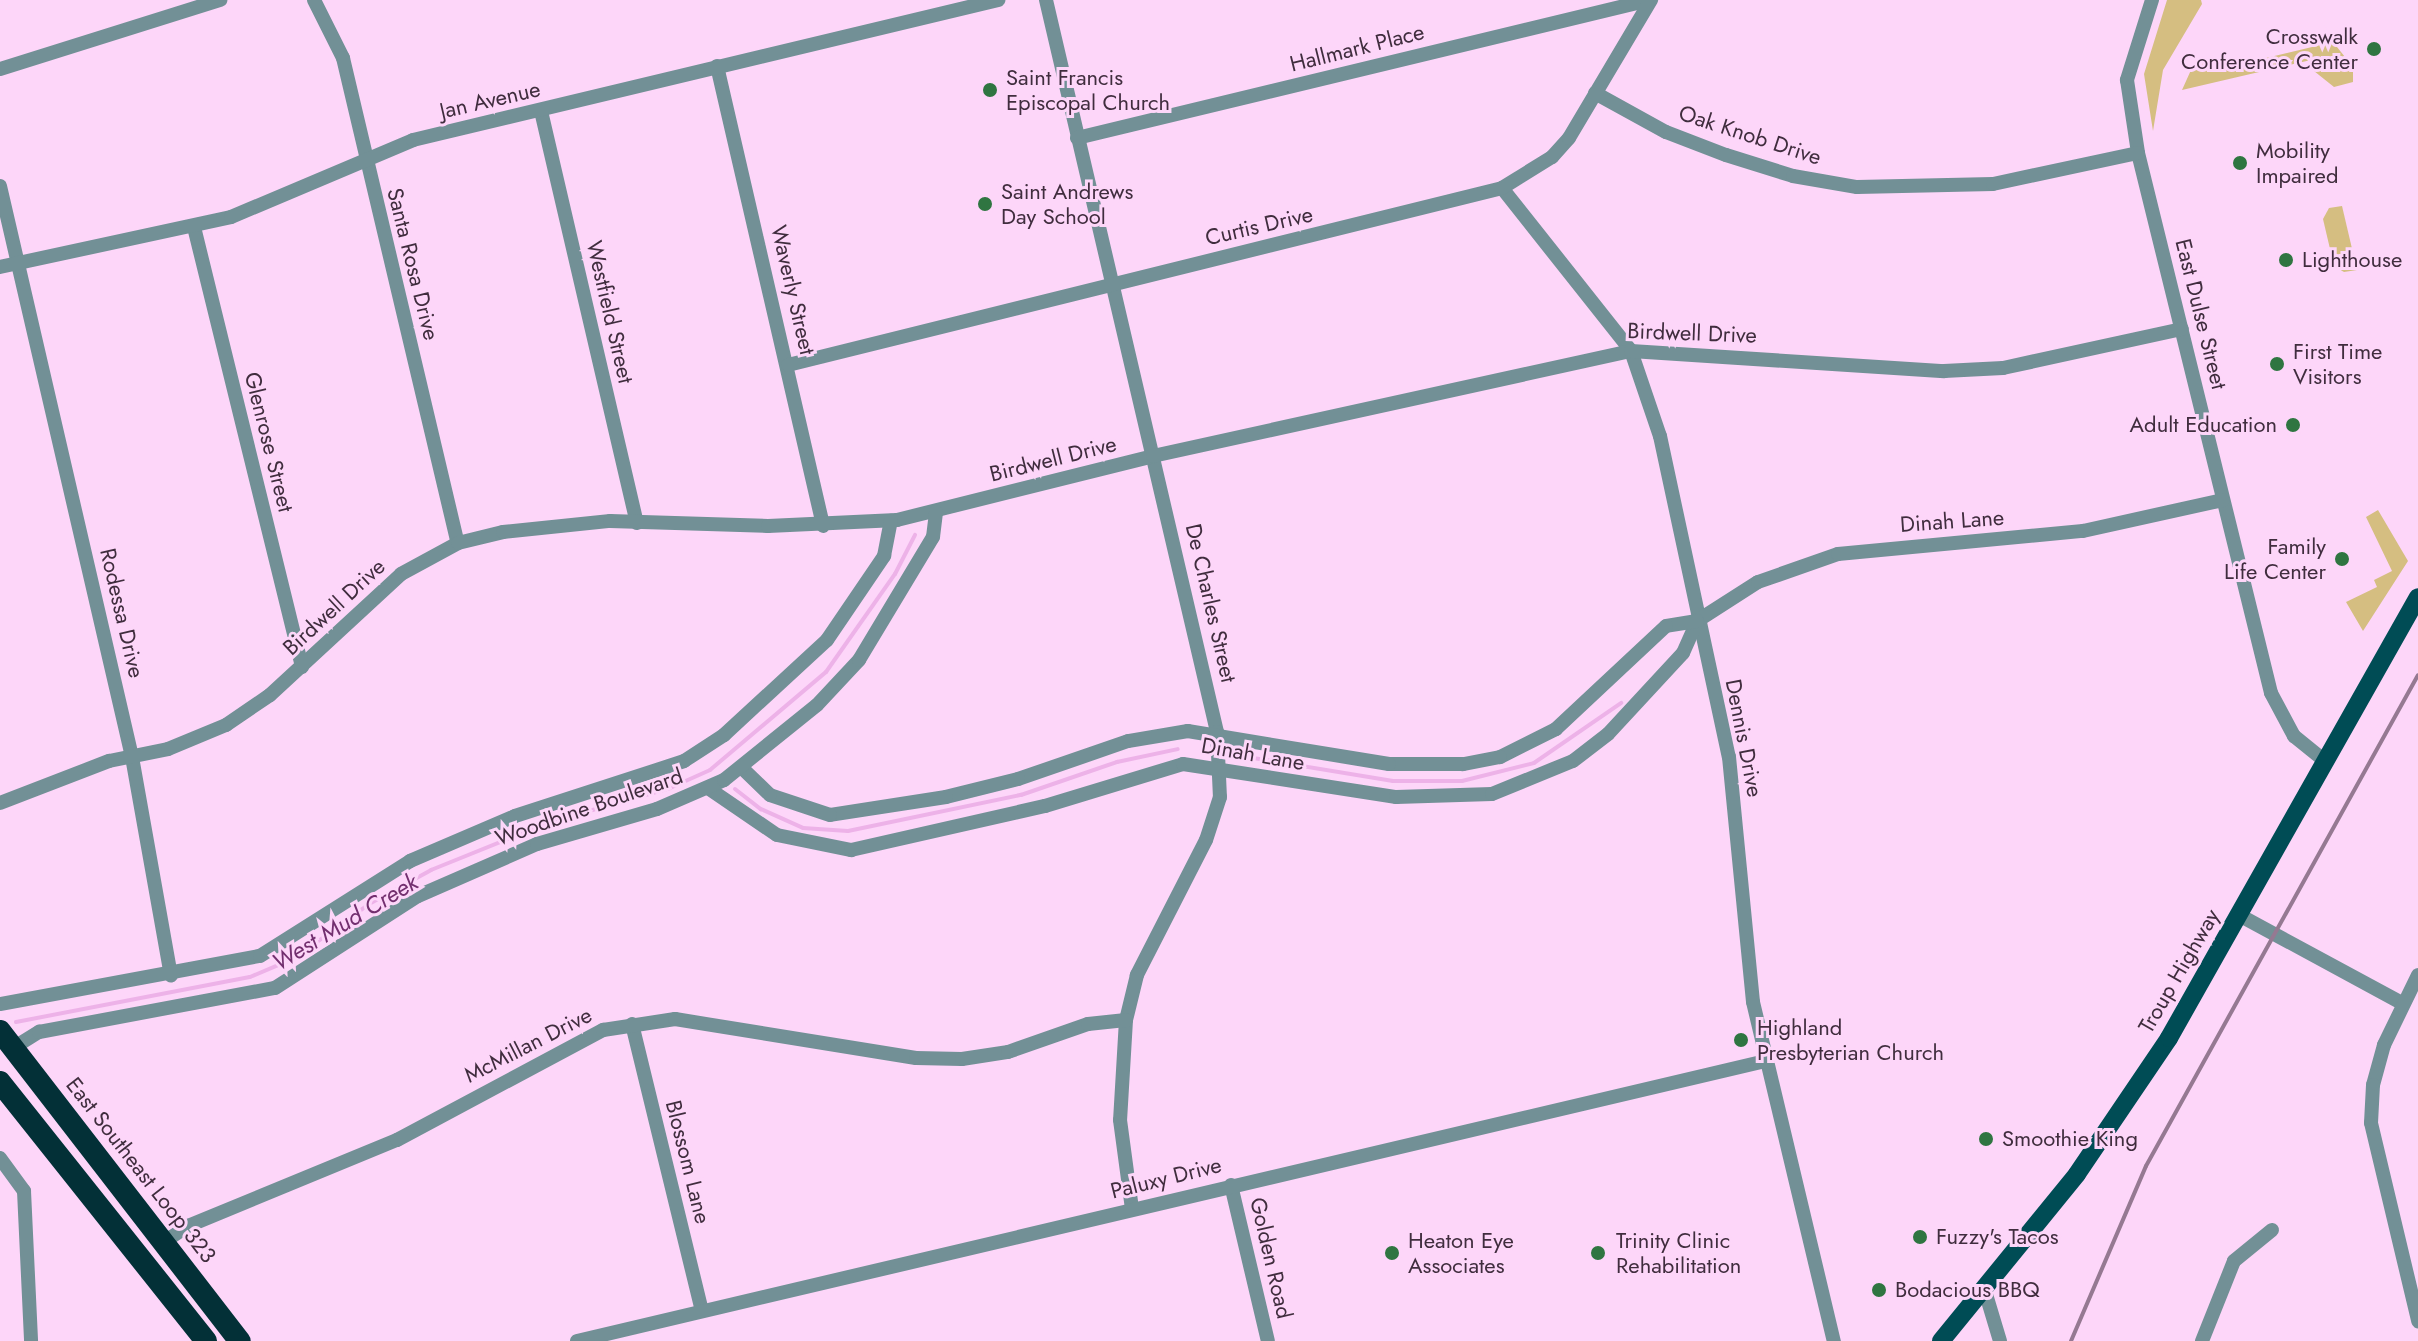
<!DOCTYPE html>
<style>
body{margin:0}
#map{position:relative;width:2418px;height:1341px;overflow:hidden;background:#fdd6f9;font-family:Jost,sans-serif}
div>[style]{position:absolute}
.green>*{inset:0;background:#d5be81}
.stream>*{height:4px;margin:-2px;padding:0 2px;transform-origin:2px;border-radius:2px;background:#edb2e8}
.minor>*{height:14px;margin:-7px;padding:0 7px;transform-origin:7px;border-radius:7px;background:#729096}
.major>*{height:18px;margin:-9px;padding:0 9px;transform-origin:9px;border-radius:9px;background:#004c55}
.highway>*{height:22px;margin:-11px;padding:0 11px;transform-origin:11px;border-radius:11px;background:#033037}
.rail>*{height:4px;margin:-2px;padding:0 2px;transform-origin:2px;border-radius:2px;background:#957992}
.dots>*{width:22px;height:22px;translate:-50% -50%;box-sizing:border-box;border:4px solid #fdd6f9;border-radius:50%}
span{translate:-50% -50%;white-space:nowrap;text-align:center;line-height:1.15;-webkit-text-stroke:6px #fdd6f9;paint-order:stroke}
.poi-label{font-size:22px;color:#402d3e}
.right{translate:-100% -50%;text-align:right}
.left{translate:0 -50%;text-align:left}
.street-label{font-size:22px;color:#402d3e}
.water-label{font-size:24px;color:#732f6f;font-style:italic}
</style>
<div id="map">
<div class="green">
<i style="clip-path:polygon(2167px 0,2201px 0,2202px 4px,2163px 70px,2153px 131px,2144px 74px)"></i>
<i style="clip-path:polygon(2333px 42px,2353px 67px,2353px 82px,2334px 87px,2314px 71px,2311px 60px,2182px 90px,2191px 70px,2212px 58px,2216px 70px)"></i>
<i style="clip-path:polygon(2342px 206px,2357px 270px,2344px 272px,2334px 266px,2323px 219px,2329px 208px)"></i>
<i style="clip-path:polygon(2378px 510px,2408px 561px,2363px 631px,2346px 602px,2377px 587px,2374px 580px,2392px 571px,2366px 517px)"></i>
</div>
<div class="stream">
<i style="left:1247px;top:757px;width:148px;rotate:9.3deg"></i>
<i style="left:1393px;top:781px;width:69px"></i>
<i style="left:1462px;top:781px;width:74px;rotate:-14deg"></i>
<i style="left:1534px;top:763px;width:106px;rotate:-34.6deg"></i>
<i style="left:735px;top:789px;width:33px;rotate:38deg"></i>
<i style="left:761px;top:809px;width:46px;rotate:24.3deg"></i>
<i style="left:803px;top:828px;width:45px;rotate:3.8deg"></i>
<i style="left:848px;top:831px;width:177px;rotate:-11.8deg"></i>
<i style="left:1021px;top:795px;width:102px;rotate:-19deg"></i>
<i style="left:1117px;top:762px;width:62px;rotate:-12deg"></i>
<i style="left:16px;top:1022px;width:238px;rotate:-10.9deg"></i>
<i style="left:250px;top:977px;width:49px;rotate:-22.9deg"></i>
<i style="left:295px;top:958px;width:92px;rotate:-36.1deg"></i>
<i style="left:369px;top:904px;width:71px;rotate:-28.7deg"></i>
<i style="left:431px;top:870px;width:128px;rotate:-22deg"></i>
<i style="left:550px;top:822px;width:125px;rotate:-15.8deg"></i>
<i style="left:670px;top:788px;width:44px;rotate:-24.2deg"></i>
<i style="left:710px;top:770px;width:152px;rotate:-40.2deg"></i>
<i style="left:826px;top:672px;width:120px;rotate:-54.9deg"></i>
<i style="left:895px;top:574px;width:44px;rotate:-62.9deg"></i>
</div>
<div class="minor">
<i style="left:314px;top:0;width:65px;rotate:63.4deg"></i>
<i style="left:343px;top:58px;width:498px;rotate:76.7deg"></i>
<i style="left:1046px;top:0;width:752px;rotate:76.85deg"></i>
<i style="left:1217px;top:732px;width:65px;rotate:87.4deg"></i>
<i style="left:1220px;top:797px;width:45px;rotate:108deg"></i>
<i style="left:1206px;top:840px;width:152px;rotate:117.1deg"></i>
<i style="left:1137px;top:975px;width:46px;rotate:103.7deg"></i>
<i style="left:1126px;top:1020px;width:100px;rotate:93.4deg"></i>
<i style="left:1120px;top:1120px;width:90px;rotate:82.3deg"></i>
<i style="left:2152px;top:0;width:84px;rotate:107.4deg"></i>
<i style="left:2127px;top:80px;width:74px;rotate:81.4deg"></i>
<i style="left:2138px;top:153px;width:556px;rotate:76.16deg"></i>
<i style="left:2271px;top:693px;width:49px;rotate:61.9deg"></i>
<i style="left:2294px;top:736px;width:38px;rotate:39deg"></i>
<i style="left:717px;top:66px;width:472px;rotate:77deg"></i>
<i style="left:0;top:69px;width:231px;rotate:-17.4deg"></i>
<i style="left:1595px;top:93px;width:81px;rotate:28.8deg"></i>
<i style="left:1666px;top:132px;width:64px;rotate:21deg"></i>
<i style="left:1726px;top:155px;width:70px;rotate:17.4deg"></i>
<i style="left:1793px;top:176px;width:65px;rotate:9.8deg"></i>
<i style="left:1857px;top:187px;width:136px;rotate:-1.3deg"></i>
<i style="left:1993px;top:184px;width:148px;rotate:-12.1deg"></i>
<i style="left:541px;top:111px;width:423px;rotate:76.9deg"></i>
<i style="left:1077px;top:138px;width:588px;rotate:-13.56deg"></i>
<i style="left:0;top:186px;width:586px;rotate:76.98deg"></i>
<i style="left:132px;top:757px;width:222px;rotate:79.9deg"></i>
<i style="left:1502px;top:188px;width:208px;rotate:51.6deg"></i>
<i style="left:1631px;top:351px;width:90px;rotate:71.2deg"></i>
<i style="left:1660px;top:436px;width:328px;rotate:77.9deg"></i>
<i style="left:1729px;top:757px;width:246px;rotate:84.4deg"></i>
<i style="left:1753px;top:1002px;width:349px;rotate:76.6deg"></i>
<i style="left:194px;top:227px;width:453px;rotate:76.2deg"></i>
<i style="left:0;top:267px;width:236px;rotate:-12.2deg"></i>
<i style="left:231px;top:217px;width:198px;rotate:-22.9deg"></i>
<i style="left:413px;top:140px;width:602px;rotate:-13.46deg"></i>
<i style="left:788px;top:365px;width:736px;rotate:-13.92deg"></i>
<i style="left:1502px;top:188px;width:59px;rotate:-31.8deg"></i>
<i style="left:1552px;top:157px;width:25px;rotate:-48deg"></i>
<i style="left:1569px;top:138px;width:161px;rotate:-59.3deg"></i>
<i style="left:1697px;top:621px;width:72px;rotate:-32.6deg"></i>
<i style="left:1758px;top:582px;width:85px;rotate:-19.3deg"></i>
<i style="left:1838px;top:554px;width:246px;rotate:-5.4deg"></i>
<i style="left:2083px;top:531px;width:143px;rotate:-12.5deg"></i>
<i style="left:708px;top:788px;width:83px;rotate:34.3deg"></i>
<i style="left:777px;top:835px;width:76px;rotate:11.5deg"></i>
<i style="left:851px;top:850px;width:199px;rotate:-12.8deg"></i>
<i style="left:1045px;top:806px;width:144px;rotate:-16.9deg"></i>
<i style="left:1183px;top:764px;width:216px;rotate:8.8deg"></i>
<i style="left:1396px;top:797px;width:96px;rotate:-1.8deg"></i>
<i style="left:1492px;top:794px;width:87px;rotate:-22.2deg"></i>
<i style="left:1573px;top:761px;width:44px;rotate:-37.6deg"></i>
<i style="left:1608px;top:734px;width:110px;rotate:-47.2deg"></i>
<i style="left:1683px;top:653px;width:35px;rotate:-66deg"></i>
<i style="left:1697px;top:621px;width:31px;rotate:171deg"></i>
<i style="left:1666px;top:626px;width:151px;rotate:136.9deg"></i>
<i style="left:1556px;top:729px;width:63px;rotate:153.4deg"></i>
<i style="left:1500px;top:757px;width:38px;rotate:169deg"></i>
<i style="left:1463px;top:764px;width:74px;rotate:180deg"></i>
<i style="left:1389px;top:764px;width:204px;rotate:-170.7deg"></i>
<i style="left:1188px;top:731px;width:61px;rotate:170.5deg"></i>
<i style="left:1128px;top:741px;width:116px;rotate:160.9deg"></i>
<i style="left:1018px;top:779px;width:74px;rotate:166deg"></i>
<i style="left:946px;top:797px;width:117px;rotate:171.2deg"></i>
<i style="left:830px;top:815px;width:63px;rotate:-161.6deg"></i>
<i style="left:770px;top:795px;width:40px;rotate:-136deg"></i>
<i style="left:0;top:803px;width:117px;rotate:-21.1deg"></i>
<i style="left:109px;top:761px;width:60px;rotate:-11.5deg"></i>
<i style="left:168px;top:749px;width:63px;rotate:-22.5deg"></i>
<i style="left:226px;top:725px;width:53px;rotate:-34.3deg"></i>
<i style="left:270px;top:695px;width:178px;rotate:-42.7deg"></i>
<i style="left:401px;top:574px;width:65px;rotate:-28.5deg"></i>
<i style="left:458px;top:543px;width:46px;rotate:-13.7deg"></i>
<i style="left:503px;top:532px;width:108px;rotate:-5.9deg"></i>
<i style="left:610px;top:521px;width:158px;rotate:1.8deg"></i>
<i style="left:768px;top:526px;width:129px;rotate:-2.7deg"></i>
<i style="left:897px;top:520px;width:264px;rotate:-14deg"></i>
<i style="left:1153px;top:456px;width:489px;rotate:-12.4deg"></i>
<i style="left:1631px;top:351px;width:314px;rotate:3.7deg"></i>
<i style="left:1944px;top:371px;width:59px;rotate:-2.9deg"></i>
<i style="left:2003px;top:368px;width:183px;rotate:-12.3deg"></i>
<i style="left:2239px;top:915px;width:185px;rotate:28.4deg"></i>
<i style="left:2418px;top:975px;width:78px;rotate:115.9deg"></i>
<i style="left:2384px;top:1045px;width:41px;rotate:105.4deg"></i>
<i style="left:2373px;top:1085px;width:38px;rotate:93deg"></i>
<i style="left:2371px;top:1123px;width:204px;rotate:76.6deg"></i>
<i style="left:0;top:1004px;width:264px;rotate:-10.5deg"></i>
<i style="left:260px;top:956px;width:178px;rotate:-32.3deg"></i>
<i style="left:410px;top:861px;width:114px;rotate:-23.2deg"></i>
<i style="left:515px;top:816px;width:178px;rotate:-18deg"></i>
<i style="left:684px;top:761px;width:48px;rotate:-33deg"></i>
<i style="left:724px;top:735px;width:140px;rotate:-42.7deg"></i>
<i style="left:827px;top:640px;width:102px;rotate:-55.8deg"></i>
<i style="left:884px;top:556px;width:36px;rotate:-79deg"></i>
<i style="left:632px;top:1024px;width:295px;rotate:76.3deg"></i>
<i style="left:13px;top:1048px;width:31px;rotate:-32deg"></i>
<i style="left:39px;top:1032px;width:240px;rotate:-10.6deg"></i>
<i style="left:275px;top:988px;width:170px;rotate:-32.8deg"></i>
<i style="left:418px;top:896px;width:130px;rotate:-23.6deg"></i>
<i style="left:537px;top:844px;width:125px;rotate:-16.3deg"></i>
<i style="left:657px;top:809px;width:73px;rotate:-23.4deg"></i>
<i style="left:724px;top:780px;width:119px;rotate:-38.9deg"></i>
<i style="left:817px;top:705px;width:62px;rotate:-47deg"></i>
<i style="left:859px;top:660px;width:144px;rotate:-59deg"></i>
<i style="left:933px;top:537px;width:25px;rotate:-83deg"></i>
<i style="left:0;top:1158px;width:41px;rotate:54deg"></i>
<i style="left:24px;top:1191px;width:150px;rotate:87.3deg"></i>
<i style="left:1231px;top:1185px;width:160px;rotate:76.7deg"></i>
<i style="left:164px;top:1242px;width:29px;rotate:-34deg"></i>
<i style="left:188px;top:1226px;width:226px;rotate:-22.4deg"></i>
<i style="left:397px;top:1140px;width:234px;rotate:-28.1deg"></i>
<i style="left:603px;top:1030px;width:73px;rotate:-8.7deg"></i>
<i style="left:675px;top:1019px;width:244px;rotate:9.2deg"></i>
<i style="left:916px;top:1058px;width:46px;rotate:1.2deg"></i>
<i style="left:962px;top:1059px;width:47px;rotate:-8.7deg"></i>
<i style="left:1008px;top:1052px;width:85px;rotate:-19.3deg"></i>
<i style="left:1088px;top:1024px;width:38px;rotate:-6deg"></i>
<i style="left:1985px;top:1291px;width:52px;rotate:73.3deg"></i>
<i style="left:577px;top:1341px;width:1221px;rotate:-13.26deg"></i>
<i style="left:2202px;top:1341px;width:86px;rotate:-68.2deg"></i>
<i style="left:2234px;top:1261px;width:49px;rotate:-39.2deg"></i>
</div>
<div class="major">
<i style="left:1941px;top:1341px;width:215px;rotate:-50.8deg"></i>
<i style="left:2077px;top:1174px;width:164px;rotate:-55.9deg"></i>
<i style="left:2169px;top:1038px;width:506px;rotate:-60.55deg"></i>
</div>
<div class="highway">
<i style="left:0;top:1031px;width:392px;rotate:52.3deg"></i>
<i style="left:0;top:1082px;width:331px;rotate:51.5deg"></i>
</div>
<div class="rail">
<i style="left:2071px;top:1341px;width:190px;rotate:-66.8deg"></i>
<i style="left:2146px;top:1166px;width:561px;rotate:-61.01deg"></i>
</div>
<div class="dots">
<i style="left:2374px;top:49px;background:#2f7541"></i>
<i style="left:990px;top:90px;background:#2f7541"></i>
<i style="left:2240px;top:163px;background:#2f7541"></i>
<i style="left:985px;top:204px;background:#2f7541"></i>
<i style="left:2286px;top:260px;background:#2f7541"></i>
<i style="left:2277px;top:364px;background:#2f7541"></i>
<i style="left:2293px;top:425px;background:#2f7541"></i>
<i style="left:2342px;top:559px;background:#2f7541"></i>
<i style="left:1741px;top:1040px;background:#2f7541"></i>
<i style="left:1986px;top:1139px;background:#2f7541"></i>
<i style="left:1920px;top:1237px;background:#2f7541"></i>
<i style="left:1392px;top:1253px;background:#2f7541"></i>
<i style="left:1598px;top:1253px;background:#2f7541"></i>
<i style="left:1879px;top:1290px;background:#2f7541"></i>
</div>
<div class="poi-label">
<span class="right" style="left:2358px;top:49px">Crosswalk<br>Conference Center</span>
<span class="left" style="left:1006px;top:90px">Saint Francis<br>Episcopal Church</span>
<span class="left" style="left:2256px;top:163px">Mobility<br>Impaired</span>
<span class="left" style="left:1001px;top:204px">Saint Andrews<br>Day School</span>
<span class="left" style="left:2302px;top:260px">Lighthouse</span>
<span class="left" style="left:2293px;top:364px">First Time<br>Visitors</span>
<span class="right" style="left:2277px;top:425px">Adult Education</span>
<span class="right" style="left:2326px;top:559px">Family<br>Life Center</span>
<span class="left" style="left:1757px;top:1040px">Highland<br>Presbyterian Church</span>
<span class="left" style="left:2002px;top:1139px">Smoothie King</span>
<span class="left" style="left:1936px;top:1237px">Fuzzy's Tacos</span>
<span class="left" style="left:1408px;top:1253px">Heaton Eye<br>Associates</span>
<span class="left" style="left:1616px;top:1253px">Trinity Clinic<br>Rehabilitation</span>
<span class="left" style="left:1895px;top:1290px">Bodacious BBQ</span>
</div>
<div class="street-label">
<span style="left:1357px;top:48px;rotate:-14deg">Hallmark Place</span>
<span style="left:490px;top:100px;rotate:-13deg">Jan Avenue</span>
<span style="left:1750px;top:135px;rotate:18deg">Oak Knob Drive</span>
<span style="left:1259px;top:226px;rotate:-13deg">Curtis Drive</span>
<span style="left:413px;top:264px;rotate:76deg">Santa Rosa Drive</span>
<span style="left:793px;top:290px;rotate:77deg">Waverly Street</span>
<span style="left:610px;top:312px;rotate:77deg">Westfield Street</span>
<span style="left:2201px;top:314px;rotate:76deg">East Dulse Street</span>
<span style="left:1692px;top:333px;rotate:2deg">Birdwell Drive</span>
<span style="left:269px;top:442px;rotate:76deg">Glenrose Street</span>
<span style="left:1053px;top:459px;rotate:-14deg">Birdwell Drive</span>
<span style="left:1952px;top:521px;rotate:-4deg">Dinah Lane</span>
<span style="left:1211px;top:603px;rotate:77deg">De Charles Street</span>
<span style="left:334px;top:607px;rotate:-43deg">Birdwell Drive</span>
<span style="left:122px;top:613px;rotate:77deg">Rodessa Drive</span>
<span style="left:1744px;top:738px;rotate:79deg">Dennis Drive</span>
<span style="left:1253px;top:754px;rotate:10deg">Dinah Lane</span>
<span style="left:589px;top:807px;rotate:-19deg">Woodbine Boulevard</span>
<span style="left:2179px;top:971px;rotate:-60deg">Troup Highway</span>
<span style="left:528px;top:1045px;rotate:-27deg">McMillan Drive</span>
<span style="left:688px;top:1162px;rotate:76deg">Blossom Lane</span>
<span style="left:141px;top:1170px;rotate:52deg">East Southeast Loop 323</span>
<span style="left:1166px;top:1178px;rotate:-14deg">Paluxy Drive</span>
<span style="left:1271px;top:1258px;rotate:77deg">Golden Road</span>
</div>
<div class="water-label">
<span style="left:345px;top:922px;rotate:-31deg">West Mud Creek</span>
</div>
</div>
